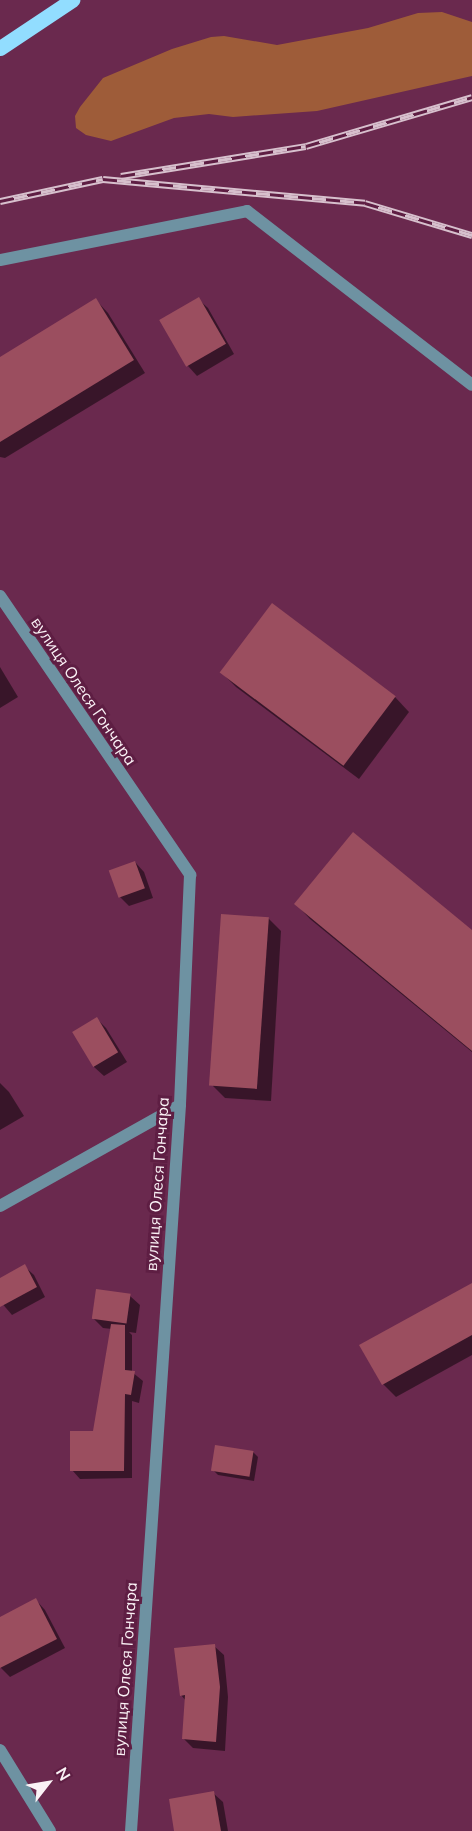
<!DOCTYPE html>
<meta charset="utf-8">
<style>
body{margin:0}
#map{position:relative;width:472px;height:1831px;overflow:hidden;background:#6a294e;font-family:Mulish,sans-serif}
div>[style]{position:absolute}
.forest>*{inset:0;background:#9e5c39}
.shadow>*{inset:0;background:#0007}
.building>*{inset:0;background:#9b4e5f;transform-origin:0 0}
.minor>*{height:12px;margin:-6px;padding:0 6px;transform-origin:6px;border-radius:6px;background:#6e92a2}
.primary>*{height:15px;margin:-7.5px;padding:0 7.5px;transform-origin:7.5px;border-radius:7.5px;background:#92ddff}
.rail>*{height:7px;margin-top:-3.5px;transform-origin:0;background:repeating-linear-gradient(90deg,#5e1e43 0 14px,#d7c0cd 0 28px);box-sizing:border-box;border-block:2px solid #d7c0cd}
span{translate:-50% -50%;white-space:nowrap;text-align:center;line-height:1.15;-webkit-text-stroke:6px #5e1e43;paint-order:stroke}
.street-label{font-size:16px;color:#fbf2f6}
.north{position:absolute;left:18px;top:1753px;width:60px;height:60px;-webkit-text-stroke:4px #5e1e43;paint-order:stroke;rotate:59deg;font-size:16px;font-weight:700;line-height:24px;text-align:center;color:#fbf2f6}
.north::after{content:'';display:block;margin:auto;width:21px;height:27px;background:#fbf2f6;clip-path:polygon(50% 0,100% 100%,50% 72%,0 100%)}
</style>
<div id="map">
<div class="forest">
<i style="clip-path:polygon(442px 12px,472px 22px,472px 76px,317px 111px,233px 117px,209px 114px,174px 118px,111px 141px,86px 135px,76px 128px,75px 116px,80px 107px,103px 78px,172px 49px,211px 37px,224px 36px,277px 45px,368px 28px,418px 13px)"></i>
</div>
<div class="shadow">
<i style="clip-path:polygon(198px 299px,208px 308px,234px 354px,197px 376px,188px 366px)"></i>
<i style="clip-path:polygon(96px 300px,108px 313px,145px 373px,5px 458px,0 457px,0 358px)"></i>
<i style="clip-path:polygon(0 667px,18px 697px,0 708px)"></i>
<i style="clip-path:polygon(221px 672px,395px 697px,409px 712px,359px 779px,236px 687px)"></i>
<i style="clip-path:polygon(135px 862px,144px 872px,153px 898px,129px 906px,120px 897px)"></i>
<i style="clip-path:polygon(296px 904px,472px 932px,472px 1052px,310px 919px)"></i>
<i style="clip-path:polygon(268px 918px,281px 931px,271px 1101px,225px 1098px,213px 1086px)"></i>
<i style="clip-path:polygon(97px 1019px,106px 1028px,127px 1062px,104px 1076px,94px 1067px)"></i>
<i style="clip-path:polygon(0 1083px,9px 1092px,24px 1116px,0 1130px)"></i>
<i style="clip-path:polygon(24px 1266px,34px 1275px,45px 1297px,12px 1315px,0 1301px,0 1279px)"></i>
<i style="clip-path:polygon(472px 1284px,472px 1355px,396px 1397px,383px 1384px)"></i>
<i style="clip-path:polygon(130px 1296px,140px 1305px,136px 1333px,129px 1332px,132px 1335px,132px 1372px,143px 1381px,139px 1403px,132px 1401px,132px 1478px,80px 1479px,72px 1470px,95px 1432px,112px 1329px,103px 1328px,94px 1319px)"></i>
<i style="clip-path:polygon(253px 1452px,258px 1457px,254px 1481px,218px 1475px,213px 1470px)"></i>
<i style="clip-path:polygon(36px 1600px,45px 1610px,65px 1648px,10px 1677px,0 1667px,0 1619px)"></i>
<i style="clip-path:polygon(214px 1646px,224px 1655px,228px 1697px,225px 1751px,193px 1748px,184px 1739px,186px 1701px,181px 1695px)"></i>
<i style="clip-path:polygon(213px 1793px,223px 1802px,228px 1831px,176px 1831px)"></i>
</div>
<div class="building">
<i style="left:199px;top:297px;width:54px;height:46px;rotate:60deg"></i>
<i style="clip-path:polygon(96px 298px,134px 360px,0 442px,0 357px)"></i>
<i style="left:272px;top:603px;width:155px;height:87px;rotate:37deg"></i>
<i style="clip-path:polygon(353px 832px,472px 930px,472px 1051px,294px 904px)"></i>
<i style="left:135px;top:861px;width:29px;height:28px;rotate:70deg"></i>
<i style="left:221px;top:914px;width:48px;height:172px;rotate:4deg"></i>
<i style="left:97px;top:1017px;width:41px;height:29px;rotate:59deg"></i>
<i style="clip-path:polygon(25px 1264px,37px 1287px,0 1307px,0 1278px)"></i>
<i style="clip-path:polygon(472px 1283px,472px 1335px,382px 1385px,359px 1345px)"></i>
<i style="left:96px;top:1289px;width:35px;height:30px;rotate:8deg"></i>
<i style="clip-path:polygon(111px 1324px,125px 1325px,125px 1370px,135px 1371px,131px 1395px,125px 1394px,124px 1471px,70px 1471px,70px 1431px,93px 1431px)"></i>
<i style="left:215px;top:1445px;width:39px;height:26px;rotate:9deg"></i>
<i style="clip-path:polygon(36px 1598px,57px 1639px,0 1668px,0 1617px)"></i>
<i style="clip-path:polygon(215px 1644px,220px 1687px,216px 1742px,182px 1739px,185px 1695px,180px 1696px,174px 1648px)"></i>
<i style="clip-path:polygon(214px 1791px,221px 1831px,174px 1831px,169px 1799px)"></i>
</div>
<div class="minor">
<i style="left:0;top:260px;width:252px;rotate:-11.2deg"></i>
<i style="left:247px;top:211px;width:284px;rotate:37.7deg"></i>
<i style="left:0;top:596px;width:338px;rotate:55.7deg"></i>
<i style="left:190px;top:875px;width:230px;rotate:92.5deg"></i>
<i style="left:180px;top:1105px;width:728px;rotate:93.86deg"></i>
<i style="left:0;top:1206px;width:206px;rotate:-29.3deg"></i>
<i style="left:0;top:1750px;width:95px;rotate:58.3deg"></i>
</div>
<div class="primary">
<i style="left:0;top:48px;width:87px;rotate:-33.7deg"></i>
</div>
<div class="rail">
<i style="left:121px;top:176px;width:187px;rotate:-9.2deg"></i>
<i style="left:306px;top:146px;width:173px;rotate:-16.4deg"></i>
<i style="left:0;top:201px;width:105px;rotate:-12.1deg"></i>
<i style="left:103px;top:179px;width:263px;rotate:5.2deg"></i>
<i style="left:365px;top:203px;width:112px;rotate:16.7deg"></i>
</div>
<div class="street-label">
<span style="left:84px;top:691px;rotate:56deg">вулиця Олеся Гончара</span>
<span style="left:157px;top:1184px;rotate:-86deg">вулиця Олеся Гончара</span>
<span style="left:125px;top:1669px;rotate:-86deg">вулиця Олеся Гончара</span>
</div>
<div class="north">N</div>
</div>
